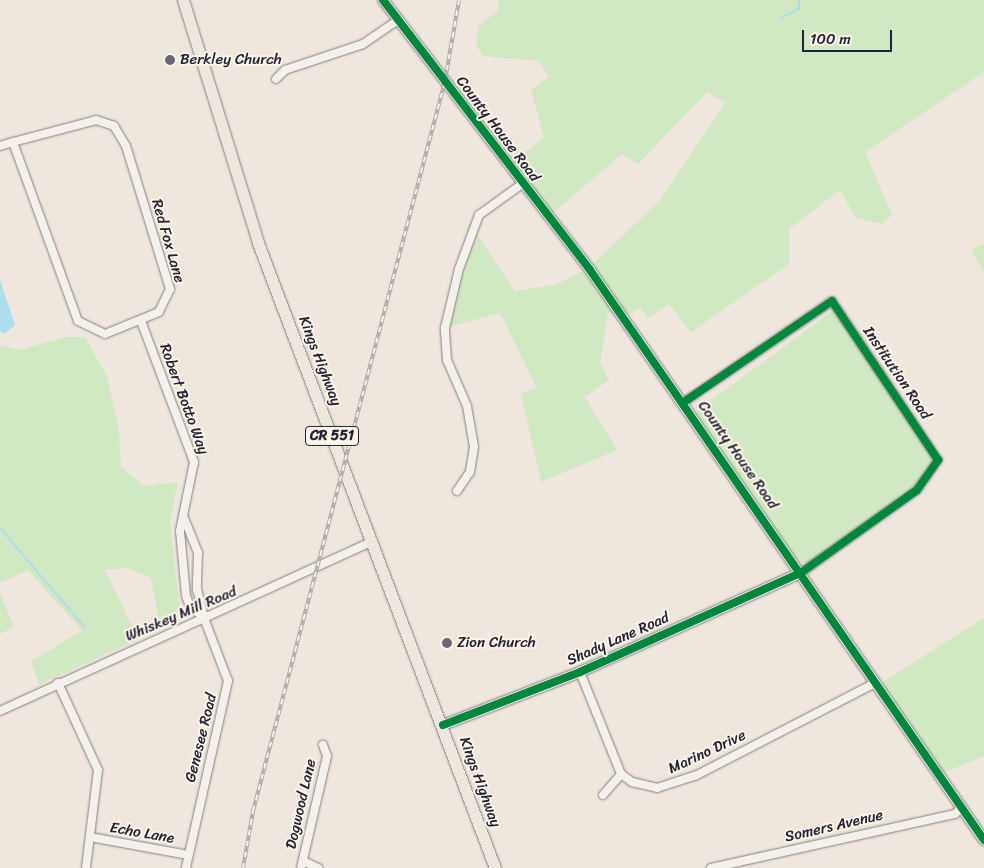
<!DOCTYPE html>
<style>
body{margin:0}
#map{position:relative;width:984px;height:868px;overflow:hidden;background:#efe6de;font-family:Sriracha,sans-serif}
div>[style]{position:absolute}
.green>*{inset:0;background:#d1e9c2}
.water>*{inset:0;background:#acdfeb}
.stream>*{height:2px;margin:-1px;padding:0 1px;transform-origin:1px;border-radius:1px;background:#acdfeb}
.roads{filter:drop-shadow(0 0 1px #837f80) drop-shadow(0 0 1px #837f80)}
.street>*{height:8px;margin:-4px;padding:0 4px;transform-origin:4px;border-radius:4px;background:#f4f0ea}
.secondary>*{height:10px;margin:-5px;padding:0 5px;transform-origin:5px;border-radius:5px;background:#f4f0ea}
.primary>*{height:11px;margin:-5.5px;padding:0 5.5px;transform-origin:5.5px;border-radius:5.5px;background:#ede7dd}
.rail>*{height:4px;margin-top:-2px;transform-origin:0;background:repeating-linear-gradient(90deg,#fcf5e5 0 5.5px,#afacab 0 11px);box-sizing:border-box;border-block:1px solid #afacab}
.cycleway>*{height:8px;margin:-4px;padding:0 4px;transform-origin:4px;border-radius:4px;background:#00873e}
.dots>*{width:14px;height:14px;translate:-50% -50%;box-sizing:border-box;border:2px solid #fcf5e5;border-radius:50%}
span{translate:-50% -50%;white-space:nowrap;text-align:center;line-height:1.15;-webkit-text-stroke:4px #fcf5e5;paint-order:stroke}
.shield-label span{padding:1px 4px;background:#fcf5e5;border:1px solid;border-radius:4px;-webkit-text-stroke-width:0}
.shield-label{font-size:14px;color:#22223b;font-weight:700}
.poi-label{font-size:15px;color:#22223b}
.left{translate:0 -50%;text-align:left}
.street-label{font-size:15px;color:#22223b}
.scale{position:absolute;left:802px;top:30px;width:90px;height:22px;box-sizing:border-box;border:2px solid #22223b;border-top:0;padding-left:6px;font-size:15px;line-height:18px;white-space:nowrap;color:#22223b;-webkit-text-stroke:4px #fcf5e5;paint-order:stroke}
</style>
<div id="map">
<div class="green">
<i style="clip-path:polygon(498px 0,984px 0,984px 72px,865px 152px,892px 215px,882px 224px,856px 218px,840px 190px,789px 229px,789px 264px,691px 332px,669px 304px,648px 318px,640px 308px,623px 319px,608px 312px,600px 363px,609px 380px,585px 397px,617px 450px,541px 482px,521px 394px,537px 388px,500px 313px,445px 328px,469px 223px,515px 291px,554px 285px,588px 269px,660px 200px,725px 103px,707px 92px,638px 164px,622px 154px,547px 218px,509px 166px,544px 137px,531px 90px,549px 76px,538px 61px,483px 56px,476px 45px,478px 26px,498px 11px)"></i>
<i style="clip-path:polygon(984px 243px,984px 272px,971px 250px)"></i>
<i style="clip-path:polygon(834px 310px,936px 463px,913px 490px,809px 564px,795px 560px,692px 414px)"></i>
<i style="clip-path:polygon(65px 337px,85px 337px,107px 377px,119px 430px,121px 467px,144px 486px,178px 482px,170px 523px,180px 612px,160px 626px,151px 578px,127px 568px,105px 570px,138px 639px,39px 685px,31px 661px,82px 631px,28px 570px,0 583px,0 345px,20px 350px)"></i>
<i style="clip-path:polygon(0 593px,14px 627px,0 634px)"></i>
<i style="clip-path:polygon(984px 618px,984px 756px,938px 775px,878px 685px)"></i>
</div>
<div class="water">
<i style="clip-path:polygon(0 280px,15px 325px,4px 334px,0 331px)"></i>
</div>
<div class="stream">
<i style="left:781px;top:18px;width:20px;rotate:-27deg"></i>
<i style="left:799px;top:9px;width:9px;rotate:-90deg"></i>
<i style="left:0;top:528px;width:131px;rotate:49.6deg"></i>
</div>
<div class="roads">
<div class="street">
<i style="left:276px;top:79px;width:13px;rotate:-45deg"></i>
<i style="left:285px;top:70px;width:82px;rotate:-18.4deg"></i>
<i style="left:363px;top:44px;width:42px;rotate:-34.4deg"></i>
<i style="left:96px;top:120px;width:19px;rotate:18deg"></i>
<i style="left:114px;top:126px;width:23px;rotate:59deg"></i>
<i style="left:126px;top:146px;width:150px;rotate:72.9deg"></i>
<i style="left:170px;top:289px;width:25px;rotate:116deg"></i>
<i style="left:159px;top:312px;width:58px;rotate:157.8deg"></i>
<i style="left:105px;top:334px;width:30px;rotate:-154deg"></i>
<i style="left:78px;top:321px;width:190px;rotate:-110deg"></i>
<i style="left:13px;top:142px;width:86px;rotate:-14.8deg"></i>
<i style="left:0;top:146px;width:14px;rotate:-17deg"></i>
<i style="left:141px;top:321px;width:151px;rotate:69.4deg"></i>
<i style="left:194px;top:462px;width:70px;rotate:101.5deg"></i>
<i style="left:180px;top:531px;width:65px;rotate:84.7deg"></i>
<i style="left:186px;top:596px;width:11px;rotate:68deg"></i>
<i style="left:190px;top:606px;width:18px;rotate:41deg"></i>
<i style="left:684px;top:402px;width:179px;rotate:-34.3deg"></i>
<i style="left:832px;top:301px;width:191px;rotate:56.3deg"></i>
<i style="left:938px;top:460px;width:37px;rotate:125deg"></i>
<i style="left:917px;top:490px;width:141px;rotate:144.5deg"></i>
<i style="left:457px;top:491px;width:23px;rotate:-56deg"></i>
<i style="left:470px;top:472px;width:25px;rotate:-81deg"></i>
<i style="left:474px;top:447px;width:42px;rotate:-99.7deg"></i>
<i style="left:467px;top:406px;width:50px;rotate:-113.5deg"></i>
<i style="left:447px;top:360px;width:32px;rotate:-94deg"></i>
<i style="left:445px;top:328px;width:61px;rotate:-76.7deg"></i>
<i style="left:459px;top:269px;width:58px;rotate:-69.7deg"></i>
<i style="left:479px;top:215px;width:53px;rotate:-35.8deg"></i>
<i style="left:184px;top:518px;width:38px;rotate:68deg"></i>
<i style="left:198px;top:553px;width:36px;rotate:92deg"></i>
<i style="left:197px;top:589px;width:30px;rotate:76deg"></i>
<i style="left:204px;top:618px;width:67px;rotate:69.1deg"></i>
<i style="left:228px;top:681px;width:192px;rotate:102.7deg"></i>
<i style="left:580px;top:672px;width:110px;rotate:68.1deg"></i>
<i style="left:621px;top:774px;width:14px;rotate:36deg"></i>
<i style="left:632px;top:782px;width:26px;rotate:13deg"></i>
<i style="left:657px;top:788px;width:40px;rotate:-18deg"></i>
<i style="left:695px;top:776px;width:203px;rotate:-27.3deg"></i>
<i style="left:58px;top:683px;width:96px;rotate:65.3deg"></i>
<i style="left:98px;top:770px;width:99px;rotate:97deg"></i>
<i style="left:0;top:711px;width:410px;rotate:-24.5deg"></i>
<i style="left:603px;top:795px;width:28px;rotate:-49deg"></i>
<i style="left:90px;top:837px;width:100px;rotate:10.4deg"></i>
<i style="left:303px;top:861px;width:17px;rotate:25deg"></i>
<i style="left:301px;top:868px;width:115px;rotate:-76.9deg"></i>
<i style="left:327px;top:756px;width:12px;rotate:-110deg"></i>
<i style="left:711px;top:868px;width:250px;rotate:-12.5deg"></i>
<i style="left:955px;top:814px;width:8px;rotate:-45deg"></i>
</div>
<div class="secondary">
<i style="left:383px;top:0;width:340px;rotate:52.5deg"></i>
<i style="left:590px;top:270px;width:693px;rotate:55.35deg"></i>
<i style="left:443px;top:725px;width:147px;rotate:-21.1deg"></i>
<i style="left:580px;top:672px;width:243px;rotate:-24.2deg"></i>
</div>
<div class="primary">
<i style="left:183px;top:0;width:254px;rotate:72.8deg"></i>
<i style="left:258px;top:243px;width:668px;rotate:69.23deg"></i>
</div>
</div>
<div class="rail">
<i style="left:243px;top:868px;width:58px;rotate:-80deg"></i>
<i style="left:253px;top:811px;width:755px;rotate:-75.26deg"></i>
<i style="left:445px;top:81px;width:82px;rotate:-80.2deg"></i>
</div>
<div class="cycleway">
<i style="left:383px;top:0;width:340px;rotate:52.5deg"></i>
<i style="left:590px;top:270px;width:693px;rotate:55.35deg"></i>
<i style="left:443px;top:725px;width:147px;rotate:-21.1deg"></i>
<i style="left:580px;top:672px;width:243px;rotate:-24.2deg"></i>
<i style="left:802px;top:572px;width:141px;rotate:-35.5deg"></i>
<i style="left:917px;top:490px;width:37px;rotate:-55deg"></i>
<i style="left:938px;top:460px;width:191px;rotate:-123.7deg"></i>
<i style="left:832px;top:301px;width:179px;rotate:145.7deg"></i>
</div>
<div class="dots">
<i style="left:170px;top:60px;background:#6a6774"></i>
<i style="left:447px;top:643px;background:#6a6774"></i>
</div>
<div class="shield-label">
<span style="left:332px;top:436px">CR 551</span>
</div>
<div class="poi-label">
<span class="left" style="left:180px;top:60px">Berkley Church</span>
<span class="left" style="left:457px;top:643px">Zion Church</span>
</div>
<div class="street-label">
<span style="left:498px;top:129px;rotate:53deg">County House Road</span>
<span style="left:168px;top:241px;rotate:74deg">Red Fox Lane</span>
<span style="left:320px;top:361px;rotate:69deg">Kings Highway</span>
<span style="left:897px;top:373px;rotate:56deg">Institution Road</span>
<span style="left:184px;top:399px;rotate:70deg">Robert Botto Way</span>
<span style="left:738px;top:455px;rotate:55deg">County House Road</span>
<span style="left:181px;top:614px;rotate:-23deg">Whiskey Mill Road</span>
<span style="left:618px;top:639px;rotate:-24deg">Shady Lane Road</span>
<span style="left:201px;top:738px;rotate:-76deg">Genesee Road</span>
<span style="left:707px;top:752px;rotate:-25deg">Marino Drive</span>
<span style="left:480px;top:782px;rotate:70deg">Kings Highway</span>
<span style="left:301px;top:804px;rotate:-77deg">Dogwood Lane</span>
<span style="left:834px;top:826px;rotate:-13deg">Somers Avenue</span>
<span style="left:142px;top:833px;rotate:10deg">Echo Lane</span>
</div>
<div class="scale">100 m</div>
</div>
